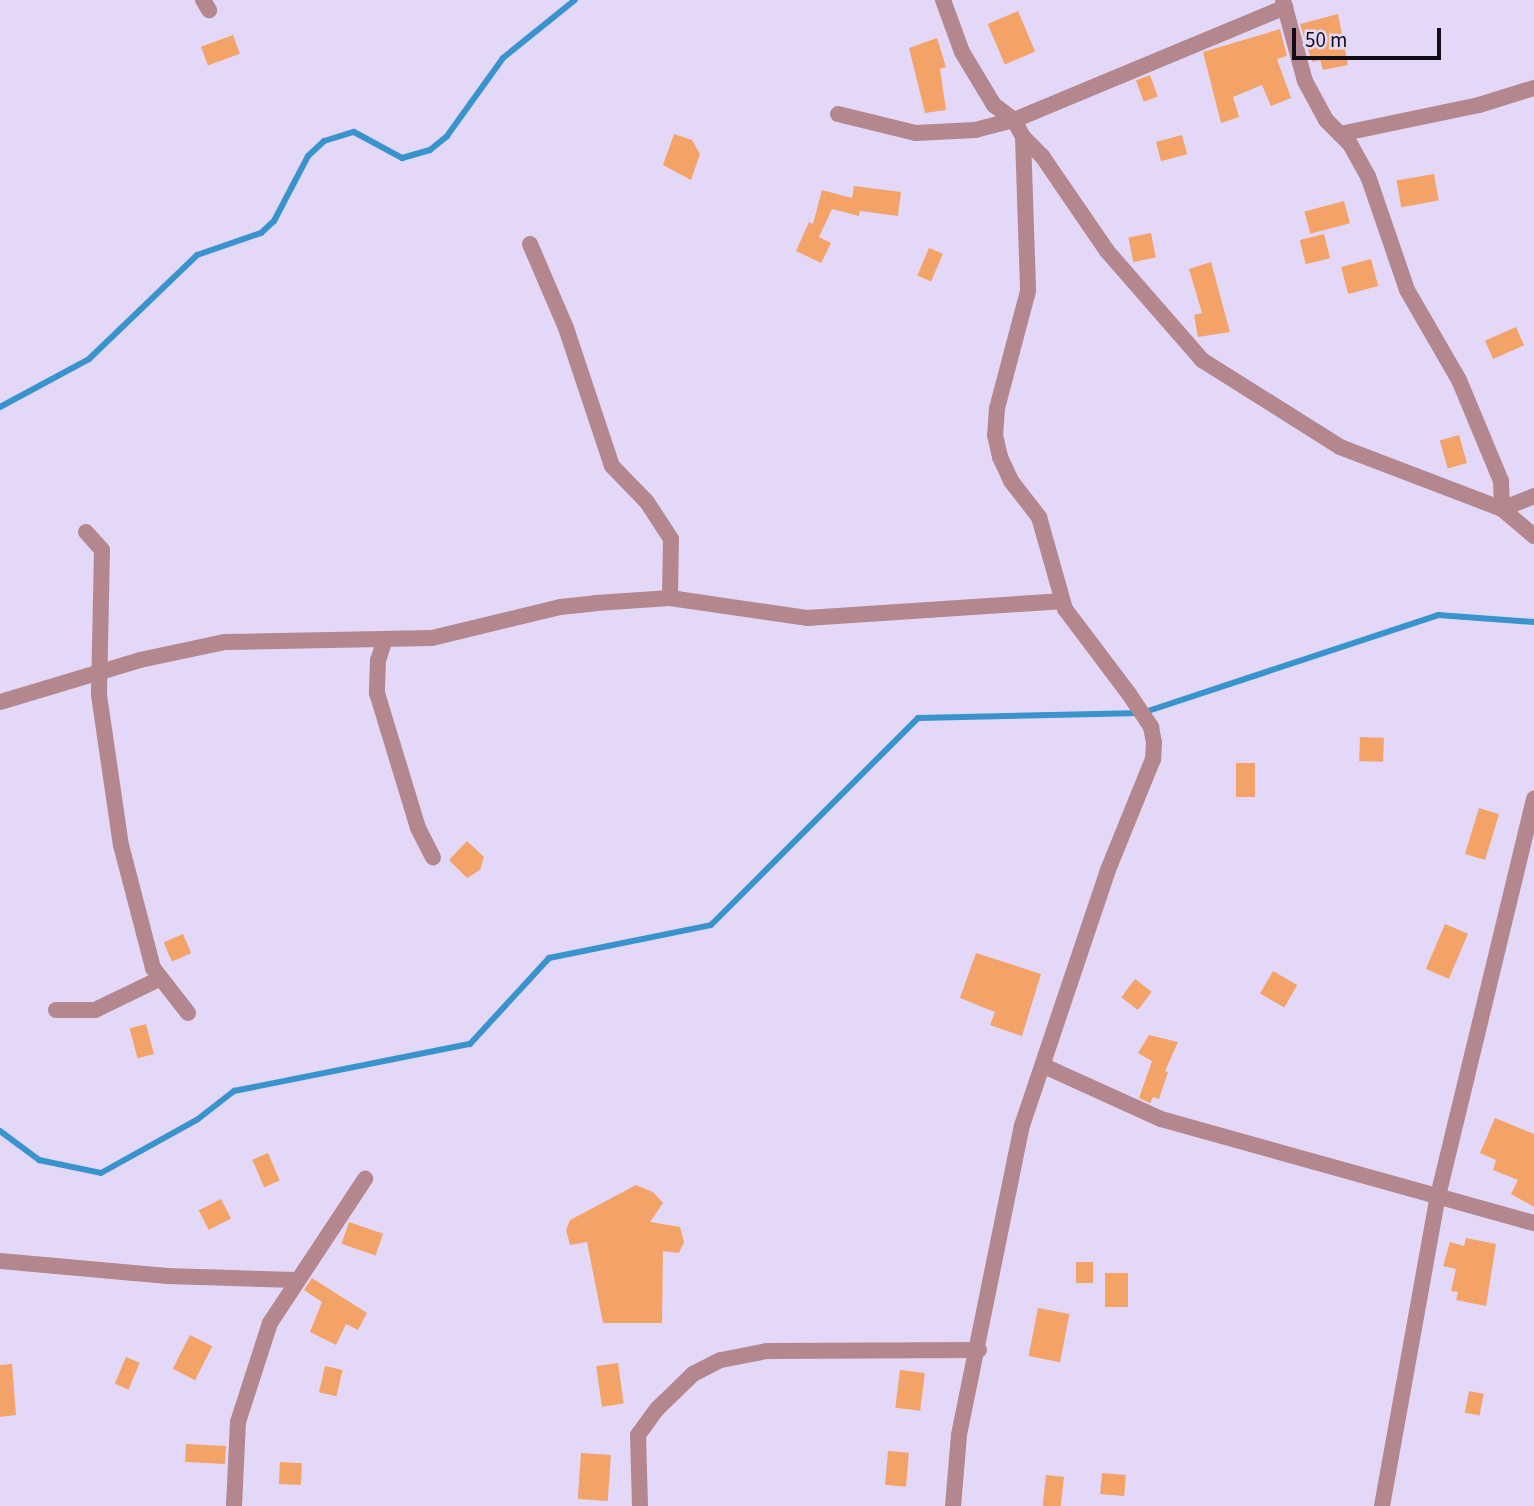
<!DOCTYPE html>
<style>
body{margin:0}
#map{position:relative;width:1534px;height:1506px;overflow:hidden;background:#e4d8f9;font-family:"Source Sans 3",sans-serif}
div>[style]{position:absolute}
.stream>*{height:6px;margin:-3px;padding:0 3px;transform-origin:3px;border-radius:3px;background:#3994ce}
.building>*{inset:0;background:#f3a368;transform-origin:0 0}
.street>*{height:16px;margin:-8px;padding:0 8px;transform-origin:8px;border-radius:8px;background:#b3878d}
span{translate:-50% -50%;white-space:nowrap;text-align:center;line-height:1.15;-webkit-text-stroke:7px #e4d8f9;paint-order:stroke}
.scale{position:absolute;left:1292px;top:28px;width:149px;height:32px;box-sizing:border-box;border:4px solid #110d18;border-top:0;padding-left:9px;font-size:21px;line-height:24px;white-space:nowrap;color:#110d18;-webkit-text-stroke:5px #e4d8f9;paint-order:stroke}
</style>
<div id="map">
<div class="stream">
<i style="left:0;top:407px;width:101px;rotate:-28.3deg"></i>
<i style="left:89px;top:359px;width:150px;rotate:-43.9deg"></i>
<i style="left:197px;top:255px;width:68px;rotate:-19deg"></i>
<i style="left:261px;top:233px;width:18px;rotate:-43deg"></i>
<i style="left:274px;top:221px;width:73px;rotate:-62.4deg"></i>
<i style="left:308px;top:156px;width:22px;rotate:-43deg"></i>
<i style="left:324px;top:141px;width:31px;rotate:-17deg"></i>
<i style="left:354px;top:132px;width:55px;rotate:28.4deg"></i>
<i style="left:402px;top:158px;width:29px;rotate:-16deg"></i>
<i style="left:430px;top:150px;width:22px;rotate:-39deg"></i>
<i style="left:447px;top:136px;width:96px;rotate:-54.3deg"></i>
<i style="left:503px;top:58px;width:92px;rotate:-38.9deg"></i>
<i style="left:0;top:1131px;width:49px;rotate:36.6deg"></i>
<i style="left:39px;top:1160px;width:63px;rotate:11.8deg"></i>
<i style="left:101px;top:1173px;width:111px;rotate:-29.1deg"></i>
<i style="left:198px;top:1119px;width:46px;rotate:-37.9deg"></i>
<i style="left:234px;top:1091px;width:241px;rotate:-11.3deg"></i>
<i style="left:470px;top:1044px;width:117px;rotate:-47.4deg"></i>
<i style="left:549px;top:958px;width:165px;rotate:-11.5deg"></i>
<i style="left:711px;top:925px;width:293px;rotate:-45deg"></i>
<i style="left:918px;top:718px;width:224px;rotate:-1.3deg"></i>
<i style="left:1142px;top:713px;width:312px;rotate:-18.3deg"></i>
<i style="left:1438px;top:615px;width:96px;rotate:4.2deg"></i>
</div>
<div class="building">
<i style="left:1018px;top:11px;width:44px;height:33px;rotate:67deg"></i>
<i style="clip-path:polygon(1338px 14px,1348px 65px,1323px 70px,1320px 60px,1312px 62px,1300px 24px)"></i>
<i style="clip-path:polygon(1280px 29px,1287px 56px,1277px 59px,1291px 98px,1271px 106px,1262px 85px,1233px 97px,1239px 117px,1221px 123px,1203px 52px)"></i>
<i style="left:233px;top:35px;width:20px;height:34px;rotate:70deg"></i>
<i style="clip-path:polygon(937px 38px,946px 67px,940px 69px,946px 110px,925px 113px,909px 48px)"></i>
<i style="left:1150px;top:75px;width:23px;height:15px;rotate:70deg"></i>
<i style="clip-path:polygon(674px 134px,692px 140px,700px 154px,691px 180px,663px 165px)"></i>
<i style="left:1182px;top:135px;width:20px;height:27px;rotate:75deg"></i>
<i style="left:1434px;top:174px;width:27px;height:38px;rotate:80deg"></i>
<i style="clip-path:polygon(854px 186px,901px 192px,898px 216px,860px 211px,859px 216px,832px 209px,819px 237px,831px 243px,821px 263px,796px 251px,809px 222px,813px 224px,822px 190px,852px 198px)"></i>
<i style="left:1344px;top:201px;width:23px;height:41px;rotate:75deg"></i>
<i style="left:1151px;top:233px;width:25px;height:23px;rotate:79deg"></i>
<i style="left:1324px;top:234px;width:25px;height:25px;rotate:76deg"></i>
<i style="left:929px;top:248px;width:15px;height:30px;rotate:23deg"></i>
<i style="left:1371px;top:259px;width:28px;height:31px;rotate:75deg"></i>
<i style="clip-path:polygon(1211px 262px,1230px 332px,1198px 337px,1194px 315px,1202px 313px,1189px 269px)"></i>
<i style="left:1516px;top:327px;width:20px;height:34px;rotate:66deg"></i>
<i style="left:1459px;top:435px;width:29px;height:20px;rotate:74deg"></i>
<i style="left:1360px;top:737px;width:24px;height:24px;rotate:2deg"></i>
<i style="left:1236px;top:763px;width:19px;height:34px"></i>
<i style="left:1479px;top:808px;width:21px;height:48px;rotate:17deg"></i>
<i style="clip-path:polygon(467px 841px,484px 857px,480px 870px,467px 878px,449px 860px)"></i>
<i style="left:1445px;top:924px;width:25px;height:49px;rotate:23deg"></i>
<i style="left:183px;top:934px;width:21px;height:21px;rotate:67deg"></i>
<i style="clip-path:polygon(976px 953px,1041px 974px,1022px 1036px,990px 1025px,995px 1012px,960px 998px)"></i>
<i style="left:1273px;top:971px;width:28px;height:26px;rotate:30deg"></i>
<i style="left:1135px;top:979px;width:21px;height:23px;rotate:37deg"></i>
<i style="left:146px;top:1024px;width:31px;height:17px;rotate:75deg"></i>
<i style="clip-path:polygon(1149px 1035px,1178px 1042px,1165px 1071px,1168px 1072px,1159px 1099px,1153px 1097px,1150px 1103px,1139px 1098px,1152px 1061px,1138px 1053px)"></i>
<i style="clip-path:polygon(1495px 1118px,1534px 1134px,1534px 1207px,1511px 1194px,1518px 1180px,1493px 1170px,1496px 1160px,1480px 1153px)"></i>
<i style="left:268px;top:1153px;width:30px;height:17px;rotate:67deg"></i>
<i style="clip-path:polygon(636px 1185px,653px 1192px,663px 1203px,650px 1222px,680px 1227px,684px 1242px,679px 1253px,663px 1251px,662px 1323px,603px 1323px,587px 1242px,570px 1245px,566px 1230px,570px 1220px)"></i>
<i style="left:221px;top:1199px;width:22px;height:25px;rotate:63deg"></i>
<i style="left:349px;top:1222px;width:36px;height:23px;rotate:19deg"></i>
<i style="clip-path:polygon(1466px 1238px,1496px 1244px,1486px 1306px,1456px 1300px,1458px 1292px,1451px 1291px,1456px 1269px,1443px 1266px,1450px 1242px,1464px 1246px)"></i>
<i style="left:1076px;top:1262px;width:17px;height:21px"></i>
<i style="left:1105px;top:1273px;width:23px;height:34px"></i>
<i style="clip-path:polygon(312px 1278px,367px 1313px,358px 1330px,346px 1324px,336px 1345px,310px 1332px,322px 1302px,304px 1290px)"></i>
<i style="left:1038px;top:1308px;width:32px;height:49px;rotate:11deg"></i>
<i style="left:190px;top:1335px;width:25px;height:38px;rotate:27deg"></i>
<i style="left:126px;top:1357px;width:15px;height:29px;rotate:23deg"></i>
<i style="left:618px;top:1363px;width:41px;height:22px;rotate:82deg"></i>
<i style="clip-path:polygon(12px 1364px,16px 1415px,0 1417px,0 1365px)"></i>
<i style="left:325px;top:1366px;width:18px;height:27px;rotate:13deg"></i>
<i style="left:900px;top:1370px;width:25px;height:38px;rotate:7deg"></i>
<i style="left:1469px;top:1391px;width:15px;height:22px;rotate:11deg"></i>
<i style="left:186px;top:1444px;width:40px;height:18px;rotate:3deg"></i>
<i style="left:888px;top:1451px;width:21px;height:34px;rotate:5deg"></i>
<i style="left:581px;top:1453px;width:30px;height:46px;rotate:4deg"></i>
<i style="left:280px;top:1462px;width:22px;height:22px;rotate:3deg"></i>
<i style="left:1102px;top:1473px;width:24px;height:21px;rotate:5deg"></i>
<i style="left:1046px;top:1475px;width:18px;height:31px;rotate:6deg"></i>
</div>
<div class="street">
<i style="left:203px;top:0;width:12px;rotate:59deg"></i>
<i style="left:943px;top:0;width:55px;rotate:69.9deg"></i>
<i style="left:962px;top:52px;width:62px;rotate:58.9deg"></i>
<i style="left:994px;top:105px;width:25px;rotate:37deg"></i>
<i style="left:1014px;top:120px;width:19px;rotate:62deg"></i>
<i style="left:1023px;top:137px;width:154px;rotate:88.1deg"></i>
<i style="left:1028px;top:291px;width:121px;rotate:104.8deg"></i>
<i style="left:997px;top:408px;width:27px;rotate:94deg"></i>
<i style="left:995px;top:435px;width:23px;rotate:77deg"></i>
<i style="left:1000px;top:457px;width:26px;rotate:65deg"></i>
<i style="left:1011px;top:481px;width:46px;rotate:52.1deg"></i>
<i style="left:1039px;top:517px;width:96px;rotate:74.2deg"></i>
<i style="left:1065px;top:609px;width:106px;rotate:53deg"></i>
<i style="left:1129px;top:694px;width:40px;rotate:56deg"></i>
<i style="left:1151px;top:727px;width:15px;rotate:79deg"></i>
<i style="left:1154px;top:742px;width:17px;rotate:93deg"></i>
<i style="left:1153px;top:759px;width:120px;rotate:112.1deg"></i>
<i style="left:1108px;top:870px;width:269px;rotate:108.6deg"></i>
<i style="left:1022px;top:1125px;width:316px;rotate:101.5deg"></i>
<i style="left:959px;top:1435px;width:71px;rotate:94.8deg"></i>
<i style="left:1283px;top:0;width:84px;rotate:74.8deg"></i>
<i style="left:1305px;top:81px;width:44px;rotate:61.7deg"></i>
<i style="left:1326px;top:120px;width:34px;rotate:45deg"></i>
<i style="left:1350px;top:144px;width:37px;rotate:61deg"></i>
<i style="left:1368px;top:176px;width:120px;rotate:71.1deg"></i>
<i style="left:1407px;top:290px;width:104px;rotate:60deg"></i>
<i style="left:1459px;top:380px;width:109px;rotate:67.4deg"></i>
<i style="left:1501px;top:481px;width:28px;rotate:88deg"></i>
<i style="left:1502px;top:509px;width:35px;rotate:-22deg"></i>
<i style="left:838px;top:114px;width:80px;rotate:13.7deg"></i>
<i style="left:916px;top:133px;width:59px;rotate:-2.9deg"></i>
<i style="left:975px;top:130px;width:40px;rotate:-14.4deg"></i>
<i style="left:1014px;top:120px;width:294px;rotate:-22.6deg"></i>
<i style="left:1340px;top:134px;width:142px;rotate:-11.8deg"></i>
<i style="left:1479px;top:105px;width:58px;rotate:-17.2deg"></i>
<i style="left:1023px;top:137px;width:27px;rotate:45deg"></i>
<i style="left:1042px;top:156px;width:115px;rotate:55.6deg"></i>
<i style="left:1107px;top:251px;width:145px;rotate:48.9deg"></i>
<i style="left:1202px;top:360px;width:163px;rotate:32.2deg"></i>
<i style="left:1340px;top:447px;width:173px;rotate:20.9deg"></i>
<i style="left:1502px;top:509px;width:42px;rotate:40.2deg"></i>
<i style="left:530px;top:244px;width:91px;rotate:66.8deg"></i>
<i style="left:566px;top:328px;width:145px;rotate:71.6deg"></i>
<i style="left:612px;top:466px;width:50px;rotate:45.8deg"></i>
<i style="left:647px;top:502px;width:44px;rotate:57deg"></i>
<i style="left:671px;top:539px;width:59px;rotate:91deg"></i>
<i style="left:86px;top:532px;width:24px;rotate:48deg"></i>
<i style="left:102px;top:550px;width:145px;rotate:91.2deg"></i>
<i style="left:99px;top:695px;width:152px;rotate:81.7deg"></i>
<i style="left:121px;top:845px;width:127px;rotate:75.4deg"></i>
<i style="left:153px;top:968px;width:57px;rotate:52.1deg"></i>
<i style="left:385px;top:639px;width:22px;rotate:108deg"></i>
<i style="left:378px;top:660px;width:33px;rotate:92deg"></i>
<i style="left:377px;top:693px;width:141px;rotate:73.1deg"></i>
<i style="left:418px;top:828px;width:33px;rotate:63deg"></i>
<i style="left:0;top:702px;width:146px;rotate:-16.7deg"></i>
<i style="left:140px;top:660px;width:87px;rotate:-12deg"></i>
<i style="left:225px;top:642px;width:207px;rotate:-1.1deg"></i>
<i style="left:432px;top:638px;width:132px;rotate:-13.6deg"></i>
<i style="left:560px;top:607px;width:36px;rotate:-6deg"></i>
<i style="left:596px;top:603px;width:74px;rotate:-3.9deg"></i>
<i style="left:670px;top:598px;width:138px;rotate:8.3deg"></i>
<i style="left:807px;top:618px;width:254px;rotate:-3.8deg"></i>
<i style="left:56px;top:1010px;width:39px"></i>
<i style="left:95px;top:1010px;width:71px;rotate:-25.8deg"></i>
<i style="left:1044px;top:1066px;width:128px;rotate:24.4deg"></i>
<i style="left:1161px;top:1119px;width:387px;rotate:15.6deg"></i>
<i style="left:0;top:1261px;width:168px;rotate:5.1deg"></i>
<i style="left:167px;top:1276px;width:128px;rotate:1.8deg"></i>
<i style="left:234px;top:1506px;width:84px;rotate:-87.3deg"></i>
<i style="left:238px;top:1422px;width:104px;rotate:-72.1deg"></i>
<i style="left:270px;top:1323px;width:173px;rotate:-56.6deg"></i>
<i style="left:640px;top:1506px;width:71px;rotate:-91.6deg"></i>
<i style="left:638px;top:1435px;width:32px;rotate:-54deg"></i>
<i style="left:657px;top:1409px;width:50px;rotate:-44.2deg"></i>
<i style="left:693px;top:1374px;width:31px;rotate:-27deg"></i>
<i style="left:721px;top:1360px;width:47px;rotate:-11.1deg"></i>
<i style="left:767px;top:1351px;width:212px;rotate:-0.3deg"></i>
<i style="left:1382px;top:1506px;width:311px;rotate:-79.8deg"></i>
<i style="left:1437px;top:1200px;width:413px;rotate:-76.4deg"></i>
</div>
<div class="scale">50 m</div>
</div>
